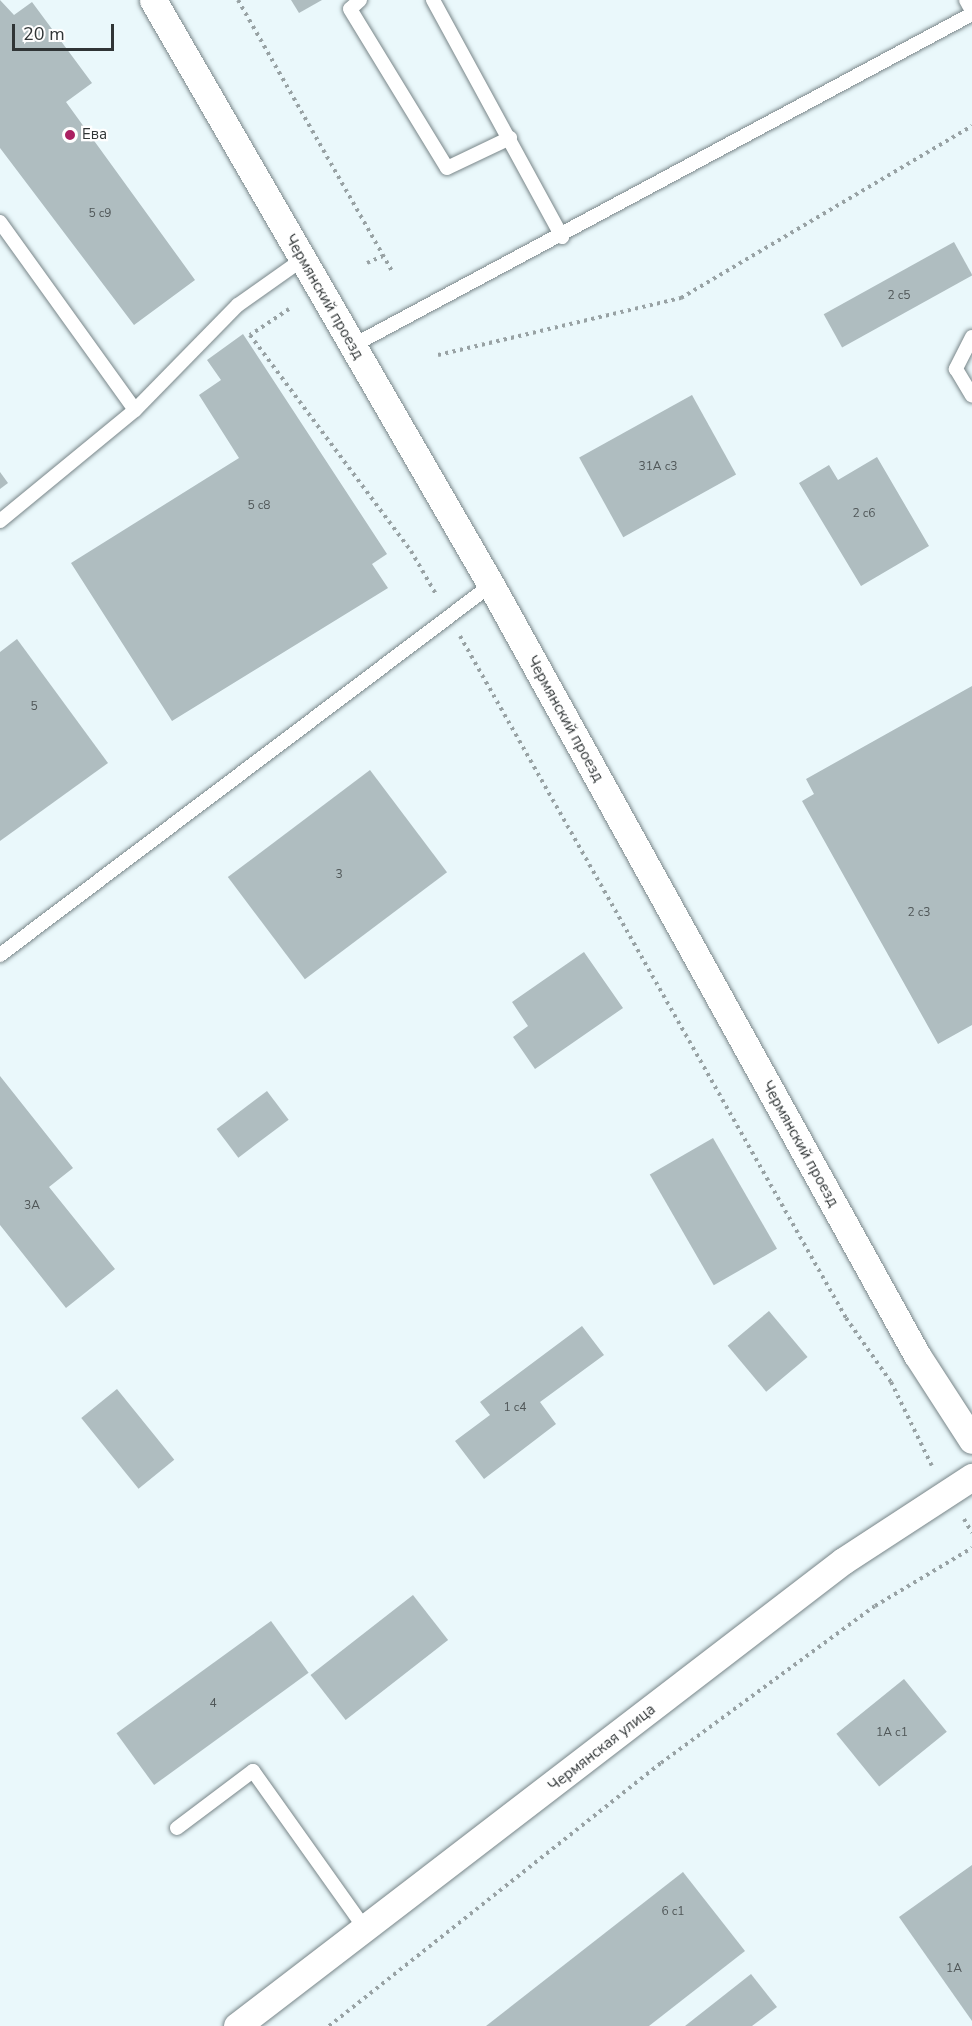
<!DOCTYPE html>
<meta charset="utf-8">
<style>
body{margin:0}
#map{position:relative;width:972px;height:2026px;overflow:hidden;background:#eaf8fb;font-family:"Nunito Sans",sans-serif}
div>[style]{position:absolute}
.building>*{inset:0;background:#afbdc0;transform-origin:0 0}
.path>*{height:4px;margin-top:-2px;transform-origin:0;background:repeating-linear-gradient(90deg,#98a2a4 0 3px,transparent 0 7.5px)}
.roads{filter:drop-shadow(0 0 2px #798689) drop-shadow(0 0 2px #798689)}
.lane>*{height:14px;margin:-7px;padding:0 7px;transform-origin:7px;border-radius:7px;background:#fff}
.street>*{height:27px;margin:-13.5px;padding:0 13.5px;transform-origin:13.5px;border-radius:13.5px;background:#fff}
.dots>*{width:16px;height:16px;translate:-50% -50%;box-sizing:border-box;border:3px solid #fff;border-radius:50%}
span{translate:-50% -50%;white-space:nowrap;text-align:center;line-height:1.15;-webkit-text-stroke:4.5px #fff;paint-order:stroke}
.number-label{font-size:12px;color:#505758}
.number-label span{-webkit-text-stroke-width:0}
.poi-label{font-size:15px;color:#303536}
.left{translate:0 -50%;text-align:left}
.street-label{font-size:15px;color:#303536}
.scale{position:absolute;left:12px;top:24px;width:102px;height:27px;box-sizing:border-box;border:3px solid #303536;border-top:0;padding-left:8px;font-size:18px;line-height:21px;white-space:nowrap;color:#303536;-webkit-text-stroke:4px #fff;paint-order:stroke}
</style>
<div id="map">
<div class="building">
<i style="clip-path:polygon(0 0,14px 15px,32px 2px,92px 83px,66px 102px,195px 280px,134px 325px,0 148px)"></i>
<i style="clip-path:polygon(291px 0,322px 0,299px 13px)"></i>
<i style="left:954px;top:242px;width:38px;height:149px;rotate:61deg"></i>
<i style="clip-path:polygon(243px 334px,387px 554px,372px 564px,388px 588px,172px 721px,71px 563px,239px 458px,199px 395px,221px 380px,207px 360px)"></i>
<i style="left:692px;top:395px;width:91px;height:129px;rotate:61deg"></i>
<i style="clip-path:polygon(877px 457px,929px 546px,861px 586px,799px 483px,829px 465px,838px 480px)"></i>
<i style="clip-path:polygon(0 472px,8px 483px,0 489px)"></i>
<i style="clip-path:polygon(17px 639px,108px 763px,0 841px,0 652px)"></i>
<i style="clip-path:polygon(972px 686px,972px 1025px,938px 1044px,802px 801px,814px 794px,806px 779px)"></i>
<i style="left:370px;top:770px;width:128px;height:178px;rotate:53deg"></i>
<i style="clip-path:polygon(584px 952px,623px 1008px,535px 1069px,513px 1037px,528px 1026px,512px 1002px)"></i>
<i style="clip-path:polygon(0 1076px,73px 1168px,49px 1187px,115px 1269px,66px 1308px,0 1225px)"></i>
<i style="left:267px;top:1091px;width:36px;height:63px;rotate:53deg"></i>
<i style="left:713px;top:1138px;width:128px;height:73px;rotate:60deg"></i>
<i style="left:769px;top:1311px;width:60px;height:54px;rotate:50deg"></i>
<i style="clip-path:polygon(582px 1326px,604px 1355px,540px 1402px,556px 1424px,484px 1479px,455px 1441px,490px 1415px,480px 1402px)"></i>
<i style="left:117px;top:1389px;width:91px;height:46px;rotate:51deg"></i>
<i style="left:413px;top:1595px;width:57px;height:130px;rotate:52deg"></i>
<i style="left:271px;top:1621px;width:64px;height:191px;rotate:54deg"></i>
<i style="left:904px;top:1679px;width:68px;height:87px;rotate:51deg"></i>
<i style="clip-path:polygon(972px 1865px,972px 2021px,899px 1917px)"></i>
<i style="clip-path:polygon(683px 1872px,745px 1951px,649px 2026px,486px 2026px)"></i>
<i style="clip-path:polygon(751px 1974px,777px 2007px,752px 2026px,685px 2026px)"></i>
</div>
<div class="path">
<i style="left:238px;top:0;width:312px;rotate:60.4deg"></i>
<i style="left:367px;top:263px;width:17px;rotate:-24deg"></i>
<i style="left:289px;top:309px;width:47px;rotate:146.3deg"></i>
<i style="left:250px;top:335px;width:269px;rotate:53.3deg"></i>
<i style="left:411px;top:551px;width:52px;rotate:60deg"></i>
<i style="left:438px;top:355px;width:250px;rotate:-13.2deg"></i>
<i style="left:681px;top:298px;width:338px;rotate:-30.6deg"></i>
<i style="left:460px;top:636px;width:784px;rotate:60.49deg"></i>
<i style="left:846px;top:1318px;width:78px;rotate:54.9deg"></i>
<i style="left:891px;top:1382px;width:93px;rotate:64deg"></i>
<i style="left:964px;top:1519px;width:16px;rotate:60deg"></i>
<i style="left:329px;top:2026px;width:424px;rotate:-38.4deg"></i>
<i style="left:661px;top:1763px;width:265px;rotate:-36.3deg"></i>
<i style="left:875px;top:1606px;width:113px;rotate:-30.9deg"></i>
</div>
<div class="roads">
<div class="lane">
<i style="left:360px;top:0;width:13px;rotate:138deg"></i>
<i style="left:350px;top:9px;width:186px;rotate:58.6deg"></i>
<i style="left:447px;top:168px;width:70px;rotate:-25.5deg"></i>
<i style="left:433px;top:0;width:270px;rotate:61.4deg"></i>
<i style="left:966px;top:0;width:13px;rotate:61deg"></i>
<i style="left:0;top:222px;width:231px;rotate:54.3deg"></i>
<i style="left:972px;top:337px;width:36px;rotate:117deg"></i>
<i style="left:956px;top:369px;width:31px;rotate:59deg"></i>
<i style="left:352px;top:346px;width:703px;rotate:-28.17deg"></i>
<i style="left:0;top:521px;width:175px;rotate:-39.4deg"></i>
<i style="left:135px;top:410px;width:147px;rotate:-45.6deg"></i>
<i style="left:238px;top:305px;width:80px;rotate:-35.3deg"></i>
<i style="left:0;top:955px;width:615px;rotate:-37deg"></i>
<i style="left:177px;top:1828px;width:95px;rotate:-36.9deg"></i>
<i style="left:253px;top:1771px;width:195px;rotate:54.6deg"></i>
</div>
<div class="street">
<i style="left:153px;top:0;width:676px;rotate:59.98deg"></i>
<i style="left:491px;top:585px;width:880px;rotate:61.05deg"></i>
<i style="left:917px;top:1355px;width:101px;rotate:57.1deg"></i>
<i style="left:237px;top:2026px;width:764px;rotate:-37.5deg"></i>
<i style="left:843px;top:1561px;width:154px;rotate:-33.1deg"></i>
</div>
</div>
<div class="dots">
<i style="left:70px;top:135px;background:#ab2062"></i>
</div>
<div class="number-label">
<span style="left:100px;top:214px">5 с9</span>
<span style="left:899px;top:296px">2 с5</span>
<span style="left:658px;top:467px">31А с3</span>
<span style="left:259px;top:506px">5 с8</span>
<span style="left:864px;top:514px">2 с6</span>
<span style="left:34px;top:707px">5</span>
<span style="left:339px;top:875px">3</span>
<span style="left:919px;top:913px">2 с3</span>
<span style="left:32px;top:1206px">3А</span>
<span style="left:515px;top:1408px">1 c4</span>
<span style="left:213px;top:1704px">4</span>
<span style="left:892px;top:1733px">1А с1</span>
<span style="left:673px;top:1912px">6 с1</span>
<span style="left:954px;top:1969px">1А</span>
</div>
<div class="poi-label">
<span class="left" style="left:82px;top:135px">Ева</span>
</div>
<div class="street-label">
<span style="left:324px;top:297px;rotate:60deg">Чермянский проезд</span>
<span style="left:565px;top:719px;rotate:61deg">Чермянский проезд</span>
<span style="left:800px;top:1144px;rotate:61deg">Чермянский проезд</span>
<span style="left:602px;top:1748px;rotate:-38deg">Чермянская улица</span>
</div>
<div class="scale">20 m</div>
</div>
